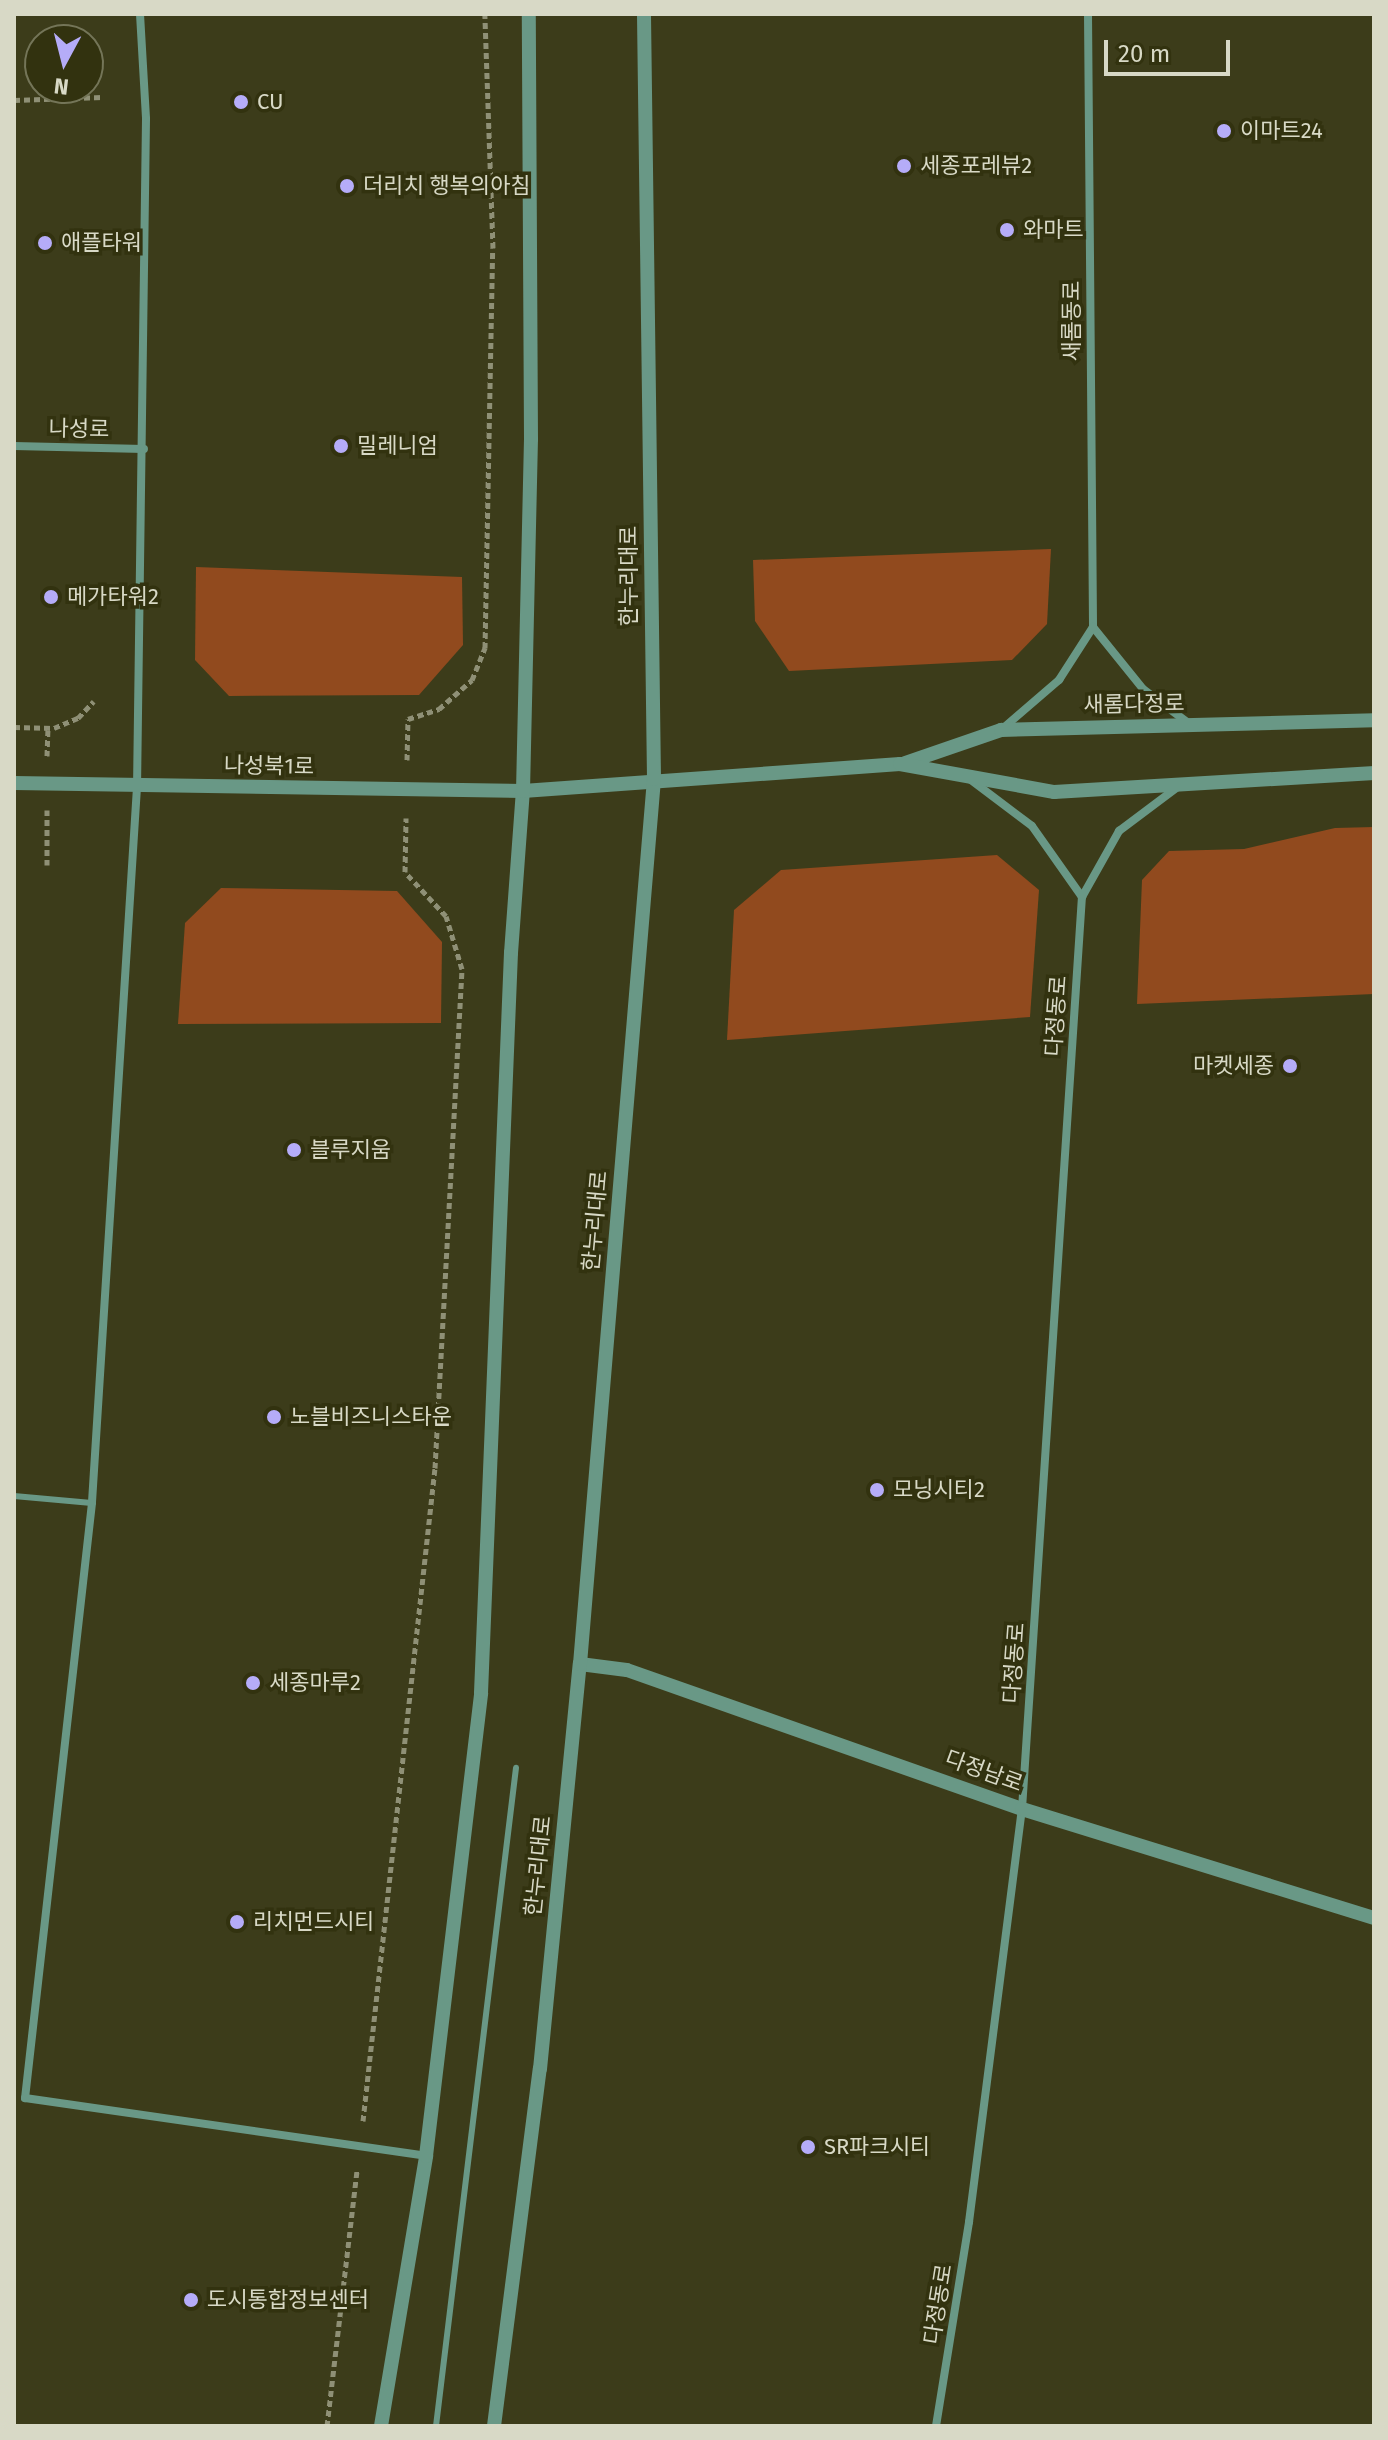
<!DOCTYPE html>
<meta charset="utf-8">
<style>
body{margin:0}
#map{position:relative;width:1388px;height:2440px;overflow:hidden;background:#3c3c1a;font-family:"Fira Sans","Noto Sans KR",sans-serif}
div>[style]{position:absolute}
.green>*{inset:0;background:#914a1e}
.path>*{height:5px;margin-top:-2.5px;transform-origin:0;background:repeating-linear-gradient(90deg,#8f9076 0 6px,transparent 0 10px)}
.service>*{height:6px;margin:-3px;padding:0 3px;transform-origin:3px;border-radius:3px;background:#699886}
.minor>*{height:8px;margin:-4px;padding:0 4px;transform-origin:4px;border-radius:4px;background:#699886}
.tertiary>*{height:14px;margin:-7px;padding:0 7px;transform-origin:7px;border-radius:7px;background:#699886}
.dots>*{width:22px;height:22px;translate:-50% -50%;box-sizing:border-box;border:4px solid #32320f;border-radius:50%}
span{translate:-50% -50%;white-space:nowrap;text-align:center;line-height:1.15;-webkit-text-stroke:7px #32320f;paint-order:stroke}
.poi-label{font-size:22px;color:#d8d9c6}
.left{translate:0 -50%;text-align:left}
.right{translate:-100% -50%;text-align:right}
.street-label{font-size:22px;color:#d8d9c6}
.frame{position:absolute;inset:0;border:16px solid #d8d9c6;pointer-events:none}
.north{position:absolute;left:24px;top:24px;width:80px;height:80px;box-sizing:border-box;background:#32320f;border:2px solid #747558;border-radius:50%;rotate:187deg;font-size:22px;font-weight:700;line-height:32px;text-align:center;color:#d8d9c6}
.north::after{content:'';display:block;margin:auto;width:28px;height:36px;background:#b5acf8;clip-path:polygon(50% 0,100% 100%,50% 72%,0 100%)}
.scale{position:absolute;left:1104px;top:40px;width:126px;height:36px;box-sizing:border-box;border:4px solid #d8d9c6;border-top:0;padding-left:10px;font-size:24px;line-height:28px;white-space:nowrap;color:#d8d9c6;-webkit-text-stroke:6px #32320f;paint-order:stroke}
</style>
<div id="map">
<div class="green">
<i style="clip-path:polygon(1051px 549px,1047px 624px,1012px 660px,789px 671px,755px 621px,753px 560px)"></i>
<i style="clip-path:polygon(196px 567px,462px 577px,463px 645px,419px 695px,229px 696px,195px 660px)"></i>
<i style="clip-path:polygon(1374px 827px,1374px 994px,1137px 1004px,1142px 880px,1169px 851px,1244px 849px,1335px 828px)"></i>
<i style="clip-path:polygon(997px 855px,1039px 890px,1030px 1017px,727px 1040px,734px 910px,781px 870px)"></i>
<i style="clip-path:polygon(221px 888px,397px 891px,442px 942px,441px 1023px,178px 1024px,185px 923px)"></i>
</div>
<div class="path">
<i style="left:14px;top:100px;width:89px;rotate:-1.9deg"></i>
<i style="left:14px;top:727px;width:40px;rotate:1.4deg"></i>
<i style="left:54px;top:728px;width:26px;rotate:-23deg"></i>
<i style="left:78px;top:718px;width:23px;rotate:-47deg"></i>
<i style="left:47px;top:756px;width:29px;rotate:-88deg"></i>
<i style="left:407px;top:760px;width:41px;rotate:-88.6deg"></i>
<i style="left:408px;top:719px;width:33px;rotate:-18deg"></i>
<i style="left:439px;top:709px;width:44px;rotate:-41.3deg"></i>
<i style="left:472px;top:680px;width:35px;rotate:-68deg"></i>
<i style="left:485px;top:648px;width:400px;rotate:-88.9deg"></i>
<i style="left:493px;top:248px;width:234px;rotate:-92deg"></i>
<i style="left:47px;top:865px;width:55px;rotate:-90deg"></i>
<i style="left:363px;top:2121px;width:657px;rotate:-83.71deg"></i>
<i style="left:435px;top:1468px;width:500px;rotate:-86.9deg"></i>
<i style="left:462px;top:969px;width:55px;rotate:-106.8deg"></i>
<i style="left:446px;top:916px;width:60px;rotate:-133deg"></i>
<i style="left:405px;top:872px;width:54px;rotate:-88.9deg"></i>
<i style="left:327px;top:2426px;width:257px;rotate:-83.3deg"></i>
</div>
<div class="service">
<i style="left:14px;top:1496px;width:78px;rotate:5.1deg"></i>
<i style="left:436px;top:2426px;width:663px;rotate:-83.07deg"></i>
</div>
<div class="minor">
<i style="left:140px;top:14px;width:105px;rotate:86.7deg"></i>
<i style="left:146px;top:119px;width:668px;rotate:90.77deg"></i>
<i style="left:137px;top:787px;width:717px;rotate:93.6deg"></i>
<i style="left:92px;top:1503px;width:599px;rotate:96.42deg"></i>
<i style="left:25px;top:2098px;width:405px;rotate:8.2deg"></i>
<i style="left:1088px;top:14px;width:613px;rotate:89.53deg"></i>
<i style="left:14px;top:446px;width:130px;rotate:1.3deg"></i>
<i style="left:1093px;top:627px;width:80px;rotate:51.1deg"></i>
<i style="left:1143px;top:689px;width:60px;rotate:36.9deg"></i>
<i style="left:1001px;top:730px;width:77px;rotate:-40.8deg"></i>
<i style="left:1059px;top:680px;width:63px;rotate:-57.3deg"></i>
<i style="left:971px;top:780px;width:76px;rotate:37deg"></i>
<i style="left:1032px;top:826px;width:87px;rotate:54.8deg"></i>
<i style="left:936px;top:2426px;width:207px;rotate:-80.8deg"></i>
<i style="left:969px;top:2222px;width:416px;rotate:-82.7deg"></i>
<i style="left:1022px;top:1809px;width:914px;rotate:-86.24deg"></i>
<i style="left:1082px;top:897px;width:76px;rotate:-60.7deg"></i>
<i style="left:1119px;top:831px;width:75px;rotate:-36.9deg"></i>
</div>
<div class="tertiary">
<i style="left:905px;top:763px;width:102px;rotate:-19deg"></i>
<i style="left:1001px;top:730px;width:373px;rotate:-1.5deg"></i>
<i style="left:14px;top:783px;width:509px;rotate:0.9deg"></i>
<i style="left:523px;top:791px;width:378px;rotate:-4.1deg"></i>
<i style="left:900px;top:764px;width:157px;rotate:10.3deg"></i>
<i style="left:1054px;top:792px;width:321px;rotate:-3.4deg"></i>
<i style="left:580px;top:1664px;width:47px;rotate:7.3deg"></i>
<i style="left:627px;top:1670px;width:419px;rotate:19.4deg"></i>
<i style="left:1022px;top:1809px;width:368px;rotate:17.2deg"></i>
<i style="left:381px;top:2426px;width:274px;rotate:-80.5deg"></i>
<i style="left:426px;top:2156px;width:466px;rotate:-83.2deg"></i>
<i style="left:481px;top:1693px;width:741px;rotate:-87.68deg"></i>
<i style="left:511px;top:953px;width:162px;rotate:-85.8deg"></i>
<i style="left:523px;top:791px;width:352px;rotate:-88.7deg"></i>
<i style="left:531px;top:439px;width:425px;rotate:-90.3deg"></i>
<i style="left:494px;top:2426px;width:360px;rotate:-82.7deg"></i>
<i style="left:540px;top:2069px;width:407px;rotate:-84.4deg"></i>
<i style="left:580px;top:1664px;width:888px;rotate:-85.22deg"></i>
<i style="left:654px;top:779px;width:765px;rotate:-90.75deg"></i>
</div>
<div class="dots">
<i style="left:241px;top:102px;background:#b5acf8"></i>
<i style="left:1224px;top:131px;background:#b5acf8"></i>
<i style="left:904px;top:166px;background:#b5acf8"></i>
<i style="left:347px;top:186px;background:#b5acf8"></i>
<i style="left:1007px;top:230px;background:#b5acf8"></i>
<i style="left:45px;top:243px;background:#b5acf8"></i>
<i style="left:341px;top:446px;background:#b5acf8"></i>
<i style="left:51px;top:597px;background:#b5acf8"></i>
<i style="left:1290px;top:1066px;background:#b5acf8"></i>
<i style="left:294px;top:1150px;background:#b5acf8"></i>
<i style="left:274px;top:1417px;background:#b5acf8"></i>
<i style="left:877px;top:1490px;background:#b5acf8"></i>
<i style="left:253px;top:1683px;background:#b5acf8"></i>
<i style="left:237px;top:1922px;background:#b5acf8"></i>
<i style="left:808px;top:2147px;background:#b5acf8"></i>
<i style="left:191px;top:2300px;background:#b5acf8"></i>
</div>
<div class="poi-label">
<span class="left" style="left:257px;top:102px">CU</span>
<span class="left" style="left:1240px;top:131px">이마트24</span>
<span class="left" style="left:920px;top:166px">세종포레뷰2</span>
<span class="left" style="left:363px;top:186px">더리치 행복의아침</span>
<span class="left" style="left:1023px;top:230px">와마트</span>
<span class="left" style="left:61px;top:243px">애플타워</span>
<span class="left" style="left:357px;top:446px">밀레니엄</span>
<span class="left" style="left:67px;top:597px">메가타워2</span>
<span class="right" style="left:1274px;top:1066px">마켓세종</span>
<span class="left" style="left:310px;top:1150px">블루지움</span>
<span class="left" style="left:290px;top:1417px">노블비즈니스타운</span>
<span class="left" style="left:893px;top:1490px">모닝시티2</span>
<span class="left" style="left:269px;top:1683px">세종마루2</span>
<span class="left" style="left:253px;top:1922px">리치먼드시티</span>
<span class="left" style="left:824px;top:2147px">SR파크시티</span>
<span class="left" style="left:207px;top:2300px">도시통합정보센터</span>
</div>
<div class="street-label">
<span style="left:1072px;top:321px;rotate:-90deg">새롬동로</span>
<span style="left:79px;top:429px;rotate:1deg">나성로</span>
<span style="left:629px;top:576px;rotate:-90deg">한누리대로</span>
<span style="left:1134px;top:704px;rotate:-1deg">새롬다정로</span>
<span style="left:269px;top:766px;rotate:1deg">나성북1로</span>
<span style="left:1056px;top:1016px;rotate:-86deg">다정동로</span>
<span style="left:595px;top:1221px;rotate:-85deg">한누리대로</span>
<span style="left:1014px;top:1663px;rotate:-86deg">다정동로</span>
<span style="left:984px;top:1771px;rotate:20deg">다정남로</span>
<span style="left:538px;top:1866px;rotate:-84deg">한누리대로</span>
<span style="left:938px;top:2304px;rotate:-81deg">다정동로</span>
</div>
<div class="frame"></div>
<div class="north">N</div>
<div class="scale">20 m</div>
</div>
